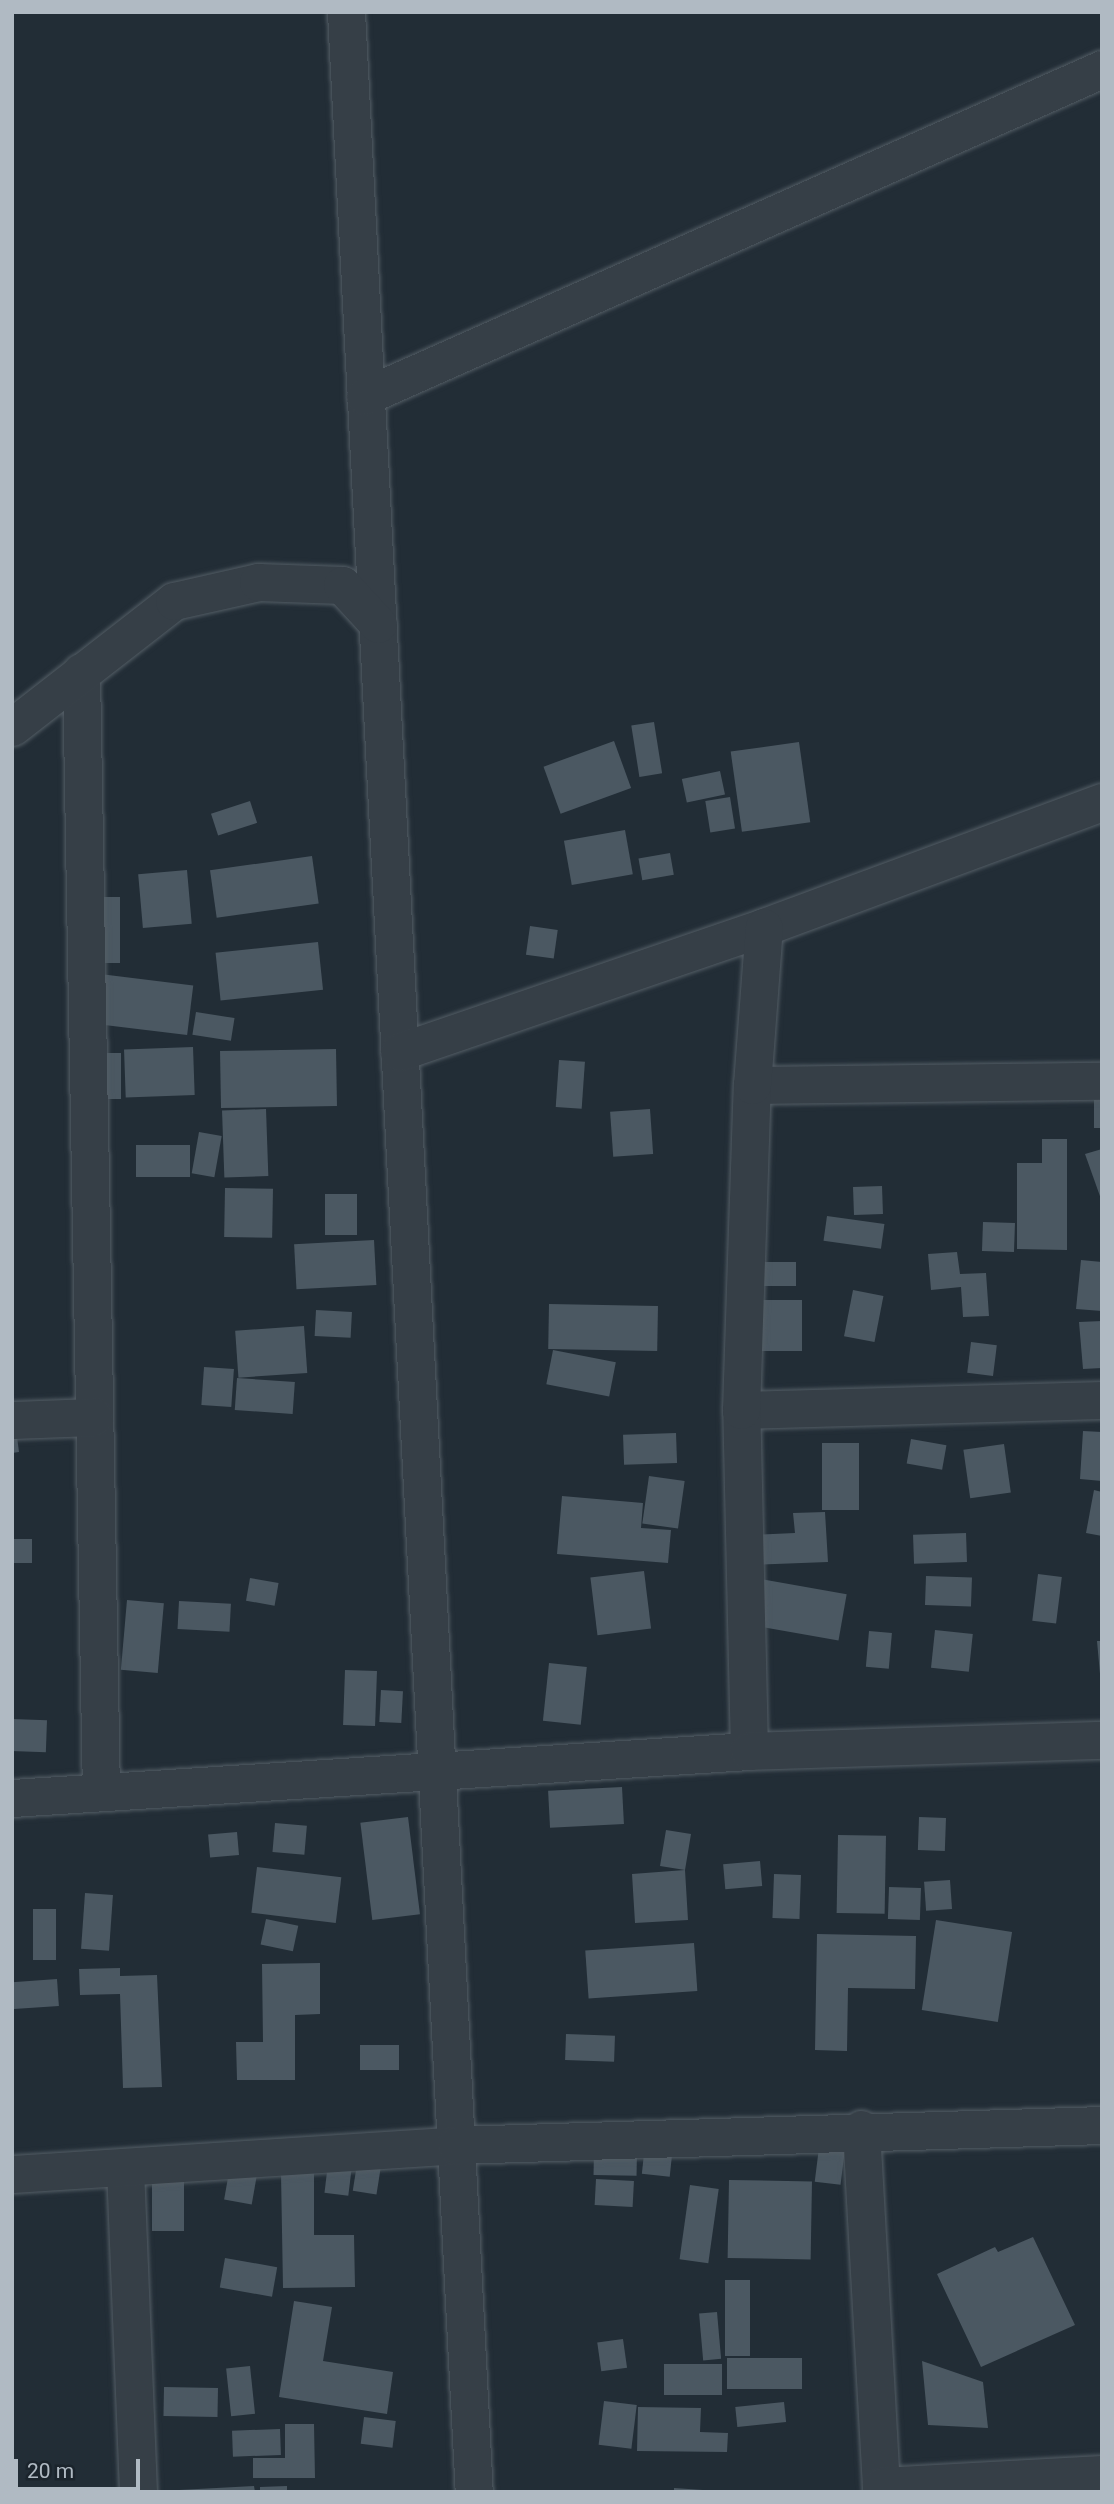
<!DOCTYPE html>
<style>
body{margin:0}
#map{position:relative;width:1114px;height:2504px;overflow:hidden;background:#222d36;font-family:Roboto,sans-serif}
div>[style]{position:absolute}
.building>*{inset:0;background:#4b5862;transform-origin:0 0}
.roads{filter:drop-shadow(0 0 2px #535d65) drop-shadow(0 0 2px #535d65)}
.minor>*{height:37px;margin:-18.5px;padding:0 18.5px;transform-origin:18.5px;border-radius:18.5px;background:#363f47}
span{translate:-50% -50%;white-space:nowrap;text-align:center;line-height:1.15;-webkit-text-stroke:5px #1b242c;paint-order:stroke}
.frame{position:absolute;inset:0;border:14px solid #b0bac3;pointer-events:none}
.scale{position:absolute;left:14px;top:2459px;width:126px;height:32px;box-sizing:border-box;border:4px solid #b0bac3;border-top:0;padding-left:9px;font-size:21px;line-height:24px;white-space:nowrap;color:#b0bac3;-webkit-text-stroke:5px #1b242c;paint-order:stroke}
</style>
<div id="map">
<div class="building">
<i style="left:654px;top:722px;width:52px;height:23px;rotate:81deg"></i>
<i style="left:614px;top:741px;width:50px;height:75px;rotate:70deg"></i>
<i style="left:799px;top:742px;width:81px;height:69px;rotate:82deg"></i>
<i style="left:720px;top:771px;width:24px;height:39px;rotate:78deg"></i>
<i style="left:730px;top:797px;width:32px;height:25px;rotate:81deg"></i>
<i style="left:250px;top:801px;width:23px;height:41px;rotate:72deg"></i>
<i style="left:625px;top:830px;width:45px;height:62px;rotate:80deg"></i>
<i style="left:670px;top:853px;width:22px;height:32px;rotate:80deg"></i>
<i style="left:312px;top:856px;width:48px;height:103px;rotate:82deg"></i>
<i style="left:187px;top:870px;width:54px;height:49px;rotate:85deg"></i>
<i style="left:120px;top:897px;width:66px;height:39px;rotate:90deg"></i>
<i style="left:530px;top:926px;width:28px;height:29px;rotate:8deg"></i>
<i style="left:318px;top:942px;width:48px;height:103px;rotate:84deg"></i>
<i style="left:92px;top:973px;width:102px;height:50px;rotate:7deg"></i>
<i style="left:196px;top:1012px;width:39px;height:23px;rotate:9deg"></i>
<i style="left:193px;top:1047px;width:48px;height:69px;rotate:88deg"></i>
<i style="left:336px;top:1049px;width:57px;height:116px;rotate:89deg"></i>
<i style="left:90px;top:1053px;width:31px;height:46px"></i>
<i style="left:559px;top:1060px;width:26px;height:47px;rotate:4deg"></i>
<i style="left:1094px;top:1100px;width:8px;height:28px"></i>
<i style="left:266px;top:1109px;width:67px;height:44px;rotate:88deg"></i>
<i style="left:650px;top:1109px;width:45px;height:40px;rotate:86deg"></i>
<i style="left:199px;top:1132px;width:23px;height:42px;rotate:10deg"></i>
<i style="clip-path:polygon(1042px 1139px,1067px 1139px,1067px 1250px,1017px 1249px,1017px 1163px,1042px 1163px)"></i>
<i style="left:190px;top:1145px;width:32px;height:54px;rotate:90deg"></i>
<i style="clip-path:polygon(1102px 1149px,1102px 1199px,1101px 1199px,1085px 1154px)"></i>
<i style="left:882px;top:1186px;width:28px;height:29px;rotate:88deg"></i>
<i style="left:225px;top:1188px;width:48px;height:49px;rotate:1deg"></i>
<i style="left:325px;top:1194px;width:32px;height:41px"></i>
<i style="left:827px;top:1216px;width:58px;height:25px;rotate:8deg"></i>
<i style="left:983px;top:1222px;width:32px;height:29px;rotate:2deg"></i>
<i style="left:374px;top:1240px;width:45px;height:80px;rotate:87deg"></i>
<i style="clip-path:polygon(957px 1252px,960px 1274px,986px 1273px,989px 1316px,963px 1317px,961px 1287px,931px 1290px,928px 1254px)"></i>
<i style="clip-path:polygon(1081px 1260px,1102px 1262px,1102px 1311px,1076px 1309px)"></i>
<i style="left:734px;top:1262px;width:62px;height:24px"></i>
<i style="left:853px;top:1290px;width:31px;height:47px;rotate:11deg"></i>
<i style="left:737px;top:1300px;width:65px;height:51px"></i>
<i style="left:549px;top:1304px;width:109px;height:45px;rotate:1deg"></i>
<i style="left:316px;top:1310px;width:36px;height:26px;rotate:3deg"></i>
<i style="clip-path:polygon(1102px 1321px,1102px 1368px,1083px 1369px,1079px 1322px)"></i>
<i style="left:304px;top:1326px;width:47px;height:69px;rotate:86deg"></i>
<i style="left:971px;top:1342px;width:26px;height:31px;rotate:7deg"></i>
<i style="left:553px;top:1350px;width:64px;height:35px;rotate:11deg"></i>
<i style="left:204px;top:1367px;width:30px;height:38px;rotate:4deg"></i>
<i style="left:237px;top:1378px;width:58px;height:32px;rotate:4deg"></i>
<i style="clip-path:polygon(15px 1421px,19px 1452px,12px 1453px,12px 1422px)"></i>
<i style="clip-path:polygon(1083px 1431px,1102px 1432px,1102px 1481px,1080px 1479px)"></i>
<i style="left:676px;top:1433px;width:30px;height:53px;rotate:88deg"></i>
<i style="left:911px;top:1439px;width:36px;height:25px;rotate:10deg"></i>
<i style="left:822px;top:1443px;width:37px;height:67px"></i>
<i style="left:1004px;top:1444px;width:49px;height:41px;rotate:82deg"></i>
<i style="left:649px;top:1476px;width:36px;height:48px;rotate:8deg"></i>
<i style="clip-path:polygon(1094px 1490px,1102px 1492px,1102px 1536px,1086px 1533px)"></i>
<i style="clip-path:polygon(562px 1496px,643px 1503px,641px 1528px,671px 1530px,668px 1563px,557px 1554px)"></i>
<i style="clip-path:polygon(825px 1512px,828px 1562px,752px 1565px,751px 1535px,795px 1533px,793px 1513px)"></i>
<i style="left:966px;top:1533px;width:29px;height:53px;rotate:88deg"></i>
<i style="left:12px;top:1539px;width:20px;height:24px"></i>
<i style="left:644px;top:1571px;width:58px;height:54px;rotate:83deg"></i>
<i style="left:1038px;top:1574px;width:24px;height:47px;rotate:7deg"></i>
<i style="left:926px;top:1576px;width:46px;height:29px;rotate:2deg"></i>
<i style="left:250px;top:1578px;width:29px;height:23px;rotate:10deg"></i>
<i style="left:760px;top:1579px;width:88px;height:47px;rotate:10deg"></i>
<i style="left:127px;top:1600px;width:37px;height:70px;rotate:5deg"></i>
<i style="left:179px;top:1601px;width:52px;height:28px;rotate:3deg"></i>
<i style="left:935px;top:1630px;width:38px;height:38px;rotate:6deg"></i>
<i style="left:869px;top:1631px;width:23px;height:36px;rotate:5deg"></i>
<i style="clip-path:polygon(1097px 1641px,1102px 1641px,1102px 1674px,1100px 1674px)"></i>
<i style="left:549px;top:1663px;width:38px;height:58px;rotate:6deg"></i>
<i style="left:345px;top:1670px;width:32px;height:55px;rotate:2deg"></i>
<i style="left:381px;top:1690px;width:22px;height:32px;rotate:3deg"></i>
<i style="left:12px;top:1719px;width:35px;height:32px;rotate:2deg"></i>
<i style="left:622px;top:1787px;width:37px;height:74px;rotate:87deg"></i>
<i style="left:408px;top:1817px;width:98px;height:48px;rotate:83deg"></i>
<i style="left:919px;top:1817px;width:27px;height:33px;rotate:2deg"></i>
<i style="left:275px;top:1823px;width:32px;height:29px;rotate:5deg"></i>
<i style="clip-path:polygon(666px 1830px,691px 1834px,685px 1870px,688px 1920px,635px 1923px,632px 1874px,685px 1870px,660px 1866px)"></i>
<i style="left:237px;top:1832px;width:23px;height:29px;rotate:85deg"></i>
<i style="left:838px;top:1835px;width:48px;height:78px;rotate:1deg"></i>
<i style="left:760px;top:1861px;width:25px;height:37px;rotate:85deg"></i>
<i style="left:257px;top:1867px;width:85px;height:46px;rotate:7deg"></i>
<i style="left:774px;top:1874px;width:27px;height:44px;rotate:2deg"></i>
<i style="left:950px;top:1880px;width:29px;height:26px;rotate:86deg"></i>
<i style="left:889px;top:1887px;width:32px;height:32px;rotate:2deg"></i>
<i style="left:85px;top:1893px;width:28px;height:56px;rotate:4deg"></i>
<i style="left:33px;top:1909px;width:23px;height:51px"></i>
<i style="left:266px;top:1919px;width:33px;height:26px;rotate:12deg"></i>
<i style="left:936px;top:1920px;width:77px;height:91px;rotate:9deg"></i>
<i style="clip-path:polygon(817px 1934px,916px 1936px,915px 1989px,848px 1988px,847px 2051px,815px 2050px)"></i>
<i style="left:694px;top:1943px;width:48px;height:109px;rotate:86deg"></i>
<i style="clip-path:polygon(320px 1963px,320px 2014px,295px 2015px,295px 2080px,237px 2080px,236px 2042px,263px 2042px,262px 1964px)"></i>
<i style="clip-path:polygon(120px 1968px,120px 1976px,157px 1975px,162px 2087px,123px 2088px,120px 1994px,80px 1995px,79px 1969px)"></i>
<i style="left:57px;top:1979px;width:27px;height:45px;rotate:86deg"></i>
<i style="left:566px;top:2034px;width:49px;height:26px;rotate:2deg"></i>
<i style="left:360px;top:2045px;width:39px;height:25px"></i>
<i style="left:820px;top:2139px;width:26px;height:43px;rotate:7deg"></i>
<i style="left:645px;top:2144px;width:28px;height:30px;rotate:6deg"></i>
<i style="left:594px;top:2149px;width:43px;height:26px;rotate:1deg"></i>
<i style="left:328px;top:2164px;width:24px;height:29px;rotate:7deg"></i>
<i style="left:357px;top:2164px;width:24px;height:27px;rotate:9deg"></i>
<i style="left:229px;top:2172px;width:28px;height:28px;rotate:10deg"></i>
<i style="clip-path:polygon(314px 2173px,314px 2235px,354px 2235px,355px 2287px,283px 2288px,281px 2174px)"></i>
<i style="left:596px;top:2179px;width:38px;height:26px;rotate:3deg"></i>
<i style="left:729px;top:2180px;width:83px;height:78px;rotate:1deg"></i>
<i style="left:152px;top:2181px;width:32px;height:50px"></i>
<i style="left:690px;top:2185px;width:29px;height:75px;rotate:8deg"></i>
<i style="clip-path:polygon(1033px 2237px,1075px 2325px,981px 2367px,937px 2274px,995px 2247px,998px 2252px)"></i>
<i style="left:225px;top:2258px;width:53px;height:30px;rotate:10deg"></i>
<i style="left:725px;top:2280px;width:25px;height:76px"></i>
<i style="clip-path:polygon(294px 2301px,332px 2307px,323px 2361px,393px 2372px,387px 2414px,279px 2397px)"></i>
<i style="left:717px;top:2312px;width:47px;height:18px;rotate:85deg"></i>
<i style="left:623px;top:2339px;width:29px;height:26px;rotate:82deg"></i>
<i style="left:727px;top:2358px;width:75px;height:31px"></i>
<i style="clip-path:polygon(922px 2361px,983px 2382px,988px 2428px,928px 2425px)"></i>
<i style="left:664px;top:2364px;width:58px;height:31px"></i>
<i style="left:250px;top:2366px;width:48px;height:24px;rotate:84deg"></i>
<i style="left:164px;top:2387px;width:54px;height:29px;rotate:1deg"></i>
<i style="left:604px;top:2401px;width:33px;height:44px;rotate:7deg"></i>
<i style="left:784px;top:2402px;width:20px;height:49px;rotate:84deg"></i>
<i style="clip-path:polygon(638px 2407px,701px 2408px,700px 2432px,728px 2433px,727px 2452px,637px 2451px)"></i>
<i style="left:364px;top:2417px;width:32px;height:27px;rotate:7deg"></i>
<i style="clip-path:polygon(285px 2424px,314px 2424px,315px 2478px,253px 2478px,253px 2458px,285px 2458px)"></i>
<i style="left:280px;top:2429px;width:26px;height:48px;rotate:88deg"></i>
<i style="clip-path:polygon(254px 2486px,255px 2492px,179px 2492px,179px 2490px)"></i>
<i style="clip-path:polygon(287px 2486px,287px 2492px,260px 2492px,260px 2487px)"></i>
<i style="clip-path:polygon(674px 2488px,703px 2490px,703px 2492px,674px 2492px)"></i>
</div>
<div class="roads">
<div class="minor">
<i style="left:346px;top:12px;width:2483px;rotate:87.05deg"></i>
<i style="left:365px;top:396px;width:806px;rotate:-23.93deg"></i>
<i style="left:81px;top:672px;width:1118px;rotate:88.98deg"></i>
<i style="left:12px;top:727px;width:205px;rotate:-37.9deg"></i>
<i style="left:174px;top:601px;width:86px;rotate:-12.7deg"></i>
<i style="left:258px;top:582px;width:84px;rotate:2deg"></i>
<i style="left:342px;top:585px;width:53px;rotate:47.3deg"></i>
<i style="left:399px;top:1052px;width:386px;rotate:-18.9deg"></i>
<i style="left:764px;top:927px;width:360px;rotate:-20.3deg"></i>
<i style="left:752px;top:1085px;width:350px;rotate:-0.7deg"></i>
<i style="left:741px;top:1410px;width:361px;rotate:-1.6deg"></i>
<i style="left:12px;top:1420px;width:82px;rotate:-2.1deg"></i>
<i style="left:749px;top:1751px;width:341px;rotate:-91.3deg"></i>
<i style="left:741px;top:1410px;width:325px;rotate:-88.1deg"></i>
<i style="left:752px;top:1085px;width:158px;rotate:-85.7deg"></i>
<i style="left:12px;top:1798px;width:738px;rotate:-3.65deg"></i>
<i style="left:749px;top:1751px;width:353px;rotate:-1.8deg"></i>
<i style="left:861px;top:2129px;width:364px;rotate:86.8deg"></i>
<i style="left:125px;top:2168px;width:324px;rotate:87.7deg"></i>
<i style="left:12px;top:2174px;width:445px;rotate:-3.7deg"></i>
<i style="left:456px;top:2145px;width:646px;rotate:-1.77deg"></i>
<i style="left:881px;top:2486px;width:221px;rotate:-3.1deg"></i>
</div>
</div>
<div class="frame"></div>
<div class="scale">20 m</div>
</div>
